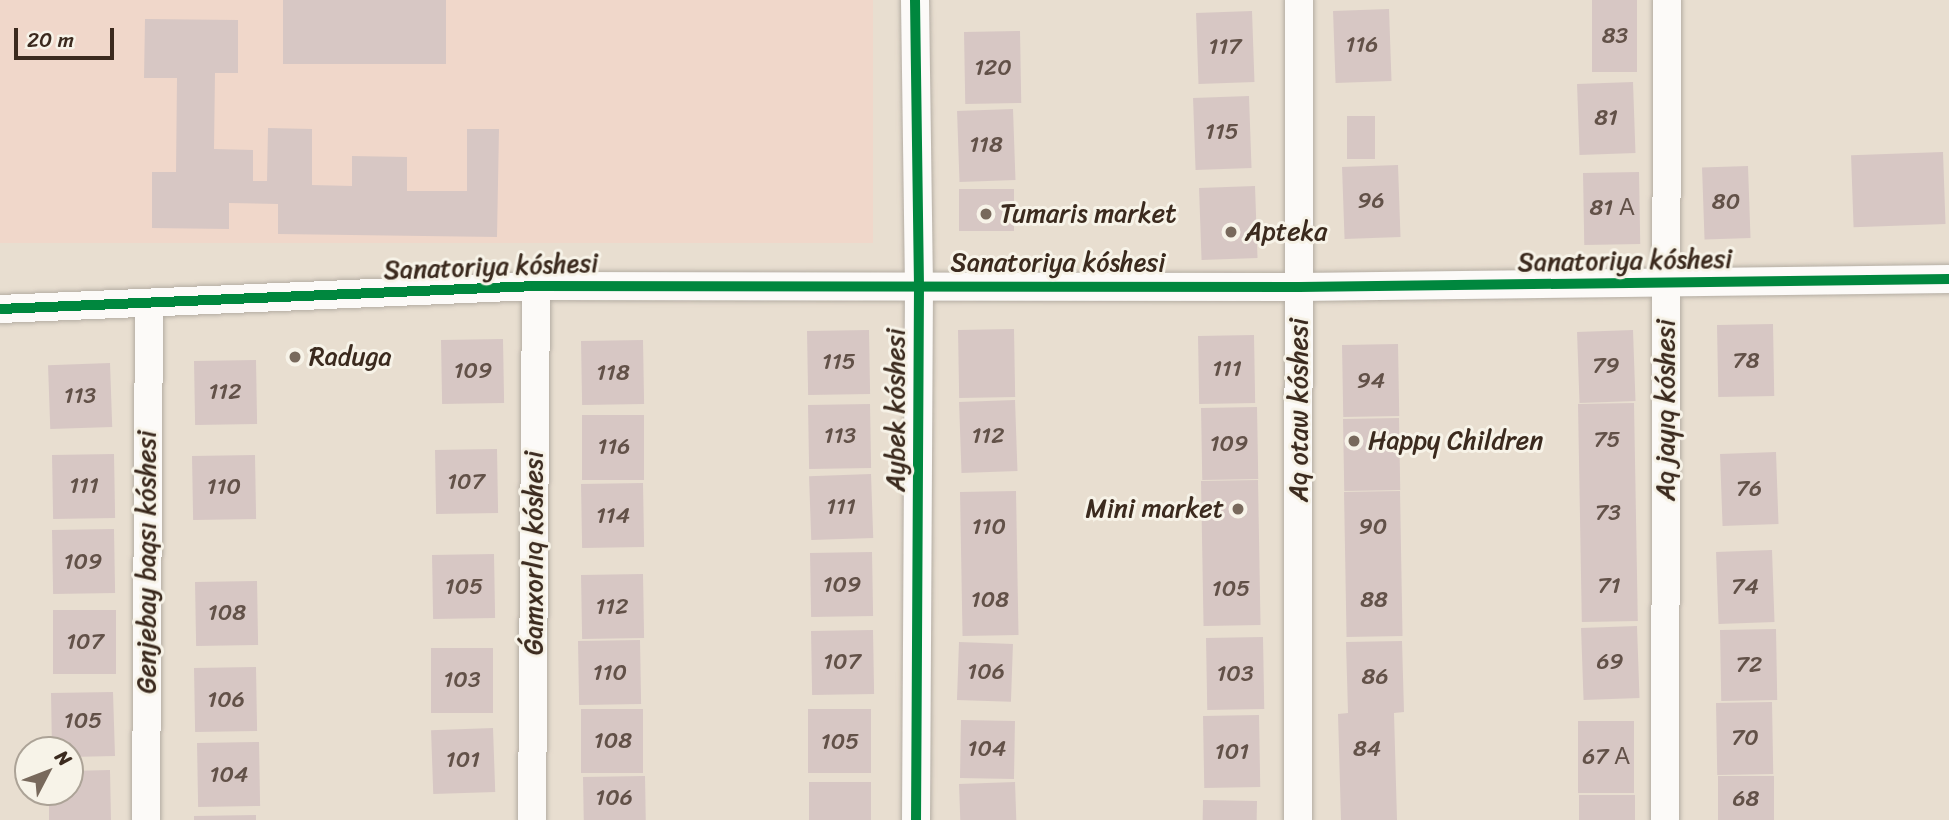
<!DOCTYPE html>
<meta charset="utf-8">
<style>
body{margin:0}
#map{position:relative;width:1949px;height:820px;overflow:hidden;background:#e8ded0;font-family:Sriracha,sans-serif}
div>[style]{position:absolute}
.built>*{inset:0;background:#f0d7ca;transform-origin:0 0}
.building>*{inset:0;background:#d7c7c4;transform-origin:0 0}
.roads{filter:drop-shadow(0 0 2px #b4ada3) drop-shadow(0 0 2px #b4ada3)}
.minor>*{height:28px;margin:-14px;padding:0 14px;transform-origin:14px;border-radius:14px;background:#fcfaf8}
.cycleway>*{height:10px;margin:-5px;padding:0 5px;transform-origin:5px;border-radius:5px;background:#00873e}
.dots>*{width:19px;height:19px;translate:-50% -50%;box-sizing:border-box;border:4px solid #f7f3e8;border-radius:50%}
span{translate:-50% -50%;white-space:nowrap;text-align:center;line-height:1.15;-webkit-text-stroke:6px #f7f3e8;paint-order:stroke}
.number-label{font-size:23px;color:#625148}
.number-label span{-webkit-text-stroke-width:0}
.poi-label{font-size:26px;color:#3b2a1e}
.left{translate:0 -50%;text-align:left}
.right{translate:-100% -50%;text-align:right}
.street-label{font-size:26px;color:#3b2a1e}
.north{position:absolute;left:14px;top:736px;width:70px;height:70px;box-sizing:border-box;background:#f7f3e8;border:2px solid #aca397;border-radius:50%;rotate:48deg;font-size:19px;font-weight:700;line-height:28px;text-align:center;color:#3b2a1e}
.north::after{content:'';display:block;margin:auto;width:24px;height:32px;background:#78695c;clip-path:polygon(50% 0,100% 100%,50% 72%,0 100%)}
.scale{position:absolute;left:14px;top:28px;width:100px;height:32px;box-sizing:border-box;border:4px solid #3b2a1e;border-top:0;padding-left:9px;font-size:21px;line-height:24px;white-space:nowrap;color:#3b2a1e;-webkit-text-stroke:5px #f7f3e8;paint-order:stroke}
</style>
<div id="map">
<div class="built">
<i style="left:0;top:0;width:873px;height:243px"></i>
</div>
<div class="building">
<i style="left:283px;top:0;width:163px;height:64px"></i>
<i style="left:1592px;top:0;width:45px;height:72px"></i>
<i style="left:1389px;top:9px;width:72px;height:56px;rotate:88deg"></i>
<i style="left:1252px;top:11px;width:71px;height:56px;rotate:88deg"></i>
<i style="clip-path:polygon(145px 19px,238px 20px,238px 73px,215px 73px,214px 149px,253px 150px,253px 181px,267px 181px,268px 128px,312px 129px,312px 185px,352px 186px,352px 156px,407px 157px,407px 191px,467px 191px,467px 129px,499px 129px,497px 237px,278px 234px,278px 204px,229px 203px,229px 229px,152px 228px,152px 172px,176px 172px,177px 78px,144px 78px)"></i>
<i style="left:1020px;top:31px;width:72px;height:56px;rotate:89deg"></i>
<i style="left:1633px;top:82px;width:71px;height:56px;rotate:88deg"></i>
<i style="left:1249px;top:96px;width:72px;height:56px;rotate:88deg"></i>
<i style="left:1013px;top:109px;width:71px;height:56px;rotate:88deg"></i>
<i style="left:1347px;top:116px;width:28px;height:43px"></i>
<i style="left:1943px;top:152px;width:72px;height:92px;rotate:88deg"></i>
<i style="left:1398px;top:165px;width:72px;height:56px;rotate:88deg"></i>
<i style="left:1748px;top:166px;width:72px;height:46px;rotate:88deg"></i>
<i style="left:1639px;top:172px;width:72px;height:56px;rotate:89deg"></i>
<i style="left:1255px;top:186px;width:72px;height:56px;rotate:88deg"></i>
<i style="left:959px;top:189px;width:55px;height:42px"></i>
<i style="left:1773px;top:324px;width:72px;height:56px;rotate:89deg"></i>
<i style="left:1014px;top:329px;width:68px;height:56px;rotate:89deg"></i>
<i style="left:869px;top:330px;width:64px;height:62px;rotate:89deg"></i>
<i style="left:1633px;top:330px;width:71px;height:56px;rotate:88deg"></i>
<i style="left:1254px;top:335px;width:68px;height:56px;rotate:89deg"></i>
<i style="left:503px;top:339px;width:64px;height:62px;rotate:89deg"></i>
<i style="left:643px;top:340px;width:64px;height:62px;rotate:89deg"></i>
<i style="left:1398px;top:344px;width:72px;height:56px;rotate:89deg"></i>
<i style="left:256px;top:360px;width:64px;height:62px;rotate:89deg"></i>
<i style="left:110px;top:363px;width:64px;height:62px;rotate:88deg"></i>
<i style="left:1015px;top:400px;width:71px;height:56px;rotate:88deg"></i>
<i style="left:1634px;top:403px;width:218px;height:56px;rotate:89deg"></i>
<i style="left:870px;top:404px;width:64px;height:62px;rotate:89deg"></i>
<i style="left:1257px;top:407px;width:72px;height:56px;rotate:89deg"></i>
<i style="left:582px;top:415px;width:62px;height:65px"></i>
<i style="left:1399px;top:418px;width:72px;height:56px;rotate:89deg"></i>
<i style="left:497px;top:449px;width:64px;height:62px;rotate:89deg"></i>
<i style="left:1776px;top:452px;width:72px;height:56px;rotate:88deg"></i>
<i style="left:114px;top:454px;width:64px;height:62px;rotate:89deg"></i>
<i style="left:255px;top:455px;width:64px;height:63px;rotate:89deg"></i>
<i style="left:871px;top:474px;width:64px;height:62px;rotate:88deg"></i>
<i style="left:1258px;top:480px;width:145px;height:57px;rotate:89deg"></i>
<i style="left:643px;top:483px;width:64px;height:62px;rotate:89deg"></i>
<i style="left:1016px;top:491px;width:144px;height:56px;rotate:89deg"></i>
<i style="left:1400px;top:491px;width:145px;height:56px;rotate:89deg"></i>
<i style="left:114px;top:529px;width:64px;height:62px;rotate:89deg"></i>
<i style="left:1772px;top:550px;width:72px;height:56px;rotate:88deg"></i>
<i style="left:872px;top:552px;width:64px;height:62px;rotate:89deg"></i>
<i style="left:494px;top:554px;width:64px;height:62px;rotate:89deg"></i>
<i style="left:643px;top:574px;width:64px;height:62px;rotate:89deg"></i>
<i style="left:257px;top:581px;width:64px;height:62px;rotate:89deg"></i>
<i style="left:53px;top:610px;width:63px;height:64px"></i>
<i style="left:1637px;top:626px;width:72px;height:56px;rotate:88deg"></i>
<i style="left:1776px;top:629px;width:71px;height:56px;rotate:89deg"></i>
<i style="left:873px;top:630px;width:64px;height:62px;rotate:89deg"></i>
<i style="left:1263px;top:637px;width:72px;height:57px;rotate:89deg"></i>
<i style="left:640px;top:640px;width:64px;height:62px;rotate:89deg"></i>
<i style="clip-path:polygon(1402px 641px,1404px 712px,1394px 713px,1397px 820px,1341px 820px,1338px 714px,1348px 713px,1346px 642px)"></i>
<i style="left:959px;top:642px;width:54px;height:58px;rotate:2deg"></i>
<i style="left:431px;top:648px;width:62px;height:65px"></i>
<i style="left:256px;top:667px;width:64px;height:62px;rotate:89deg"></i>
<i style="clip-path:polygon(113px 692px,115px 756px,70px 757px,70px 750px,52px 750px,51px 693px)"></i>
<i style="left:1772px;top:702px;width:72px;height:56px;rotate:89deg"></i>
<i style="left:581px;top:709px;width:62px;height:64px"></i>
<i style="left:871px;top:709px;width:64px;height:63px;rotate:90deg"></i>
<i style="left:1259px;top:715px;width:72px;height:56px;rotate:89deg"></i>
<i style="left:961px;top:720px;width:54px;height:58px;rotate:1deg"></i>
<i style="left:1578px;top:721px;width:56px;height:72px"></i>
<i style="left:493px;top:728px;width:64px;height:62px;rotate:88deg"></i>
<i style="left:259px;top:742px;width:64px;height:62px;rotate:89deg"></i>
<i style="clip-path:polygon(110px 770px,111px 820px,49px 820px,49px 792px,70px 792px,70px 771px)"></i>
<i style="left:645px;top:776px;width:44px;height:62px;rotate:89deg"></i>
<i style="left:1774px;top:776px;width:44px;height:56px;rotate:90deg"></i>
<i style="left:871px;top:782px;width:38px;height:62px;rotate:90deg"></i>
<i style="left:1015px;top:782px;width:38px;height:56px;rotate:88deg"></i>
<i style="left:1635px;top:795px;width:25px;height:56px;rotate:90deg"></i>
<i style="left:1203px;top:800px;width:54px;height:20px;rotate:1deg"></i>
<i style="clip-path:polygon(256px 815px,256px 820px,194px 820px,194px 816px)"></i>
</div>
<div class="roads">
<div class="minor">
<i style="left:915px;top:0;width:286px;rotate:89.2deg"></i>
<i style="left:919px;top:286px;width:534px;rotate:90.32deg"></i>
<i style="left:0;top:309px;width:536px;rotate:-2.46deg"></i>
<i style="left:536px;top:286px;width:763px;rotate:0.08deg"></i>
<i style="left:1299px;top:287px;width:650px;rotate:-0.71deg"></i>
<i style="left:146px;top:820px;width:517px;rotate:-89.67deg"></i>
<i style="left:532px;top:820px;width:534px;rotate:-89.57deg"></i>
<i style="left:1298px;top:820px;width:820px;rotate:-89.93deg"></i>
<i style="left:1665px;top:820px;width:820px;rotate:-89.86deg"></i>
</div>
</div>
<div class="cycleway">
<i style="left:915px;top:0;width:286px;rotate:89.2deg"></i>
<i style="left:919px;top:286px;width:534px;rotate:90.32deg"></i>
<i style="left:0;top:309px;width:536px;rotate:-2.46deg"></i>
<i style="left:536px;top:286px;width:763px;rotate:0.08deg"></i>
<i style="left:1299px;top:287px;width:650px;rotate:-0.71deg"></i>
</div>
<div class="dots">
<i style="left:986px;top:214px;background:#78695c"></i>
<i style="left:1231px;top:232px;background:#78695c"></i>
<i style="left:295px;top:357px;background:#78695c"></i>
<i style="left:1354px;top:441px;background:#78695c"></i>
<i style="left:1238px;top:509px;background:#78695c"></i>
</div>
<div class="number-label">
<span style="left:1615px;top:36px">83</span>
<span style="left:1362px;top:45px">116</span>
<span style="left:1225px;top:47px">117</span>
<span style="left:993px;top:68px">120</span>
<span style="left:1606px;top:118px">81</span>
<span style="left:1222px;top:132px">115</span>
<span style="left:986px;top:145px">118</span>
<span style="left:1371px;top:201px">96</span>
<span style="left:1726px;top:202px">80</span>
<span style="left:1612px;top:208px">81 А</span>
<span style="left:1746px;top:361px">78</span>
<span style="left:839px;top:362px">115</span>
<span style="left:1606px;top:366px">79</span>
<span style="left:1227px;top:369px">111</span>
<span style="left:473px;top:371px">109</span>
<span style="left:613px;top:373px">118</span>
<span style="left:1371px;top:381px">94</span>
<span style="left:225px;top:392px">112</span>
<span style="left:80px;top:396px">113</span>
<span style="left:840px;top:436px">113</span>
<span style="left:988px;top:436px">112</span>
<span style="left:1607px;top:440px">75</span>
<span style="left:1229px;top:444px">109</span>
<span style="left:614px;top:447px">116</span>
<span style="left:466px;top:482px">107</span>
<span style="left:84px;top:486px">111</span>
<span style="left:224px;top:487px">110</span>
<span style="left:1749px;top:489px">76</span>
<span style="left:841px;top:507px">111</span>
<span style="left:1608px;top:513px">73</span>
<span style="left:613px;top:516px">114</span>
<span style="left:989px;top:527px">110</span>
<span style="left:1373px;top:527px">90</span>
<span style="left:83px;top:562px">109</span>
<span style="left:842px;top:585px">109</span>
<span style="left:1609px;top:586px">71</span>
<span style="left:464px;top:587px">105</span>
<span style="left:1745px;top:587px">74</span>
<span style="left:1231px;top:589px">105</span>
<span style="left:990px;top:600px">108</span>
<span style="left:1374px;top:600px">88</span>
<span style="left:612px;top:607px">112</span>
<span style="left:227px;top:613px">108</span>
<span style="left:85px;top:642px">107</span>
<span style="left:842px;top:662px">107</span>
<span style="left:1610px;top:662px">69</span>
<span style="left:1749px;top:665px">72</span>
<span style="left:986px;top:672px">106</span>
<span style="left:610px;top:673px">110</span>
<span style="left:1235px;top:674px">103</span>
<span style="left:1375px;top:677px">86</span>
<span style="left:462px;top:680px">103</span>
<span style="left:226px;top:700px">106</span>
<span style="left:83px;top:721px">105</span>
<span style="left:1745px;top:738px">70</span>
<span style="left:613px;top:741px">108</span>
<span style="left:840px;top:742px">105</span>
<span style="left:987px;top:749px">104</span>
<span style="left:1367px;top:749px">84</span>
<span style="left:1232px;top:752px">101</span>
<span style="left:1606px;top:757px">67 А</span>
<span style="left:463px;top:760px">101</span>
<span style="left:229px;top:775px">104</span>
<span style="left:614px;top:798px">106</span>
<span style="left:1746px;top:799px">68</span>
</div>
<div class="poi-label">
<span class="left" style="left:1000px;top:214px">Tumaris market</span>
<span class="left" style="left:1245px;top:232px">Apteka</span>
<span class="left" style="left:309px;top:357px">Raduga</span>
<span class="left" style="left:1368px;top:441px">Happy Children</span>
<span class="right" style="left:1224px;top:509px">Mini market</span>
</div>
<div class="street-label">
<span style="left:1625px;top:261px;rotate:-1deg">Sanatoriya kóshesi</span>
<span style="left:1058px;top:263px">Sanatoriya kóshesi</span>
<span style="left:491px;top:267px;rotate:-2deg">Sanatoriya kóshesi</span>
<span style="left:896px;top:410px;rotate:-90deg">Aybek kóshesi</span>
<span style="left:1299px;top:410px;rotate:-90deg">Aq otaw kóshesi</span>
<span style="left:1666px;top:410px;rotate:-90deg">Aq jayıq kóshesi</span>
<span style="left:534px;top:553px;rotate:-90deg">Ǵamxorlıq kóshesi</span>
<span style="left:147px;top:562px;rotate:-90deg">Genjebay baqsı kóshesi</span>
</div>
<div class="north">N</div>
<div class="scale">20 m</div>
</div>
